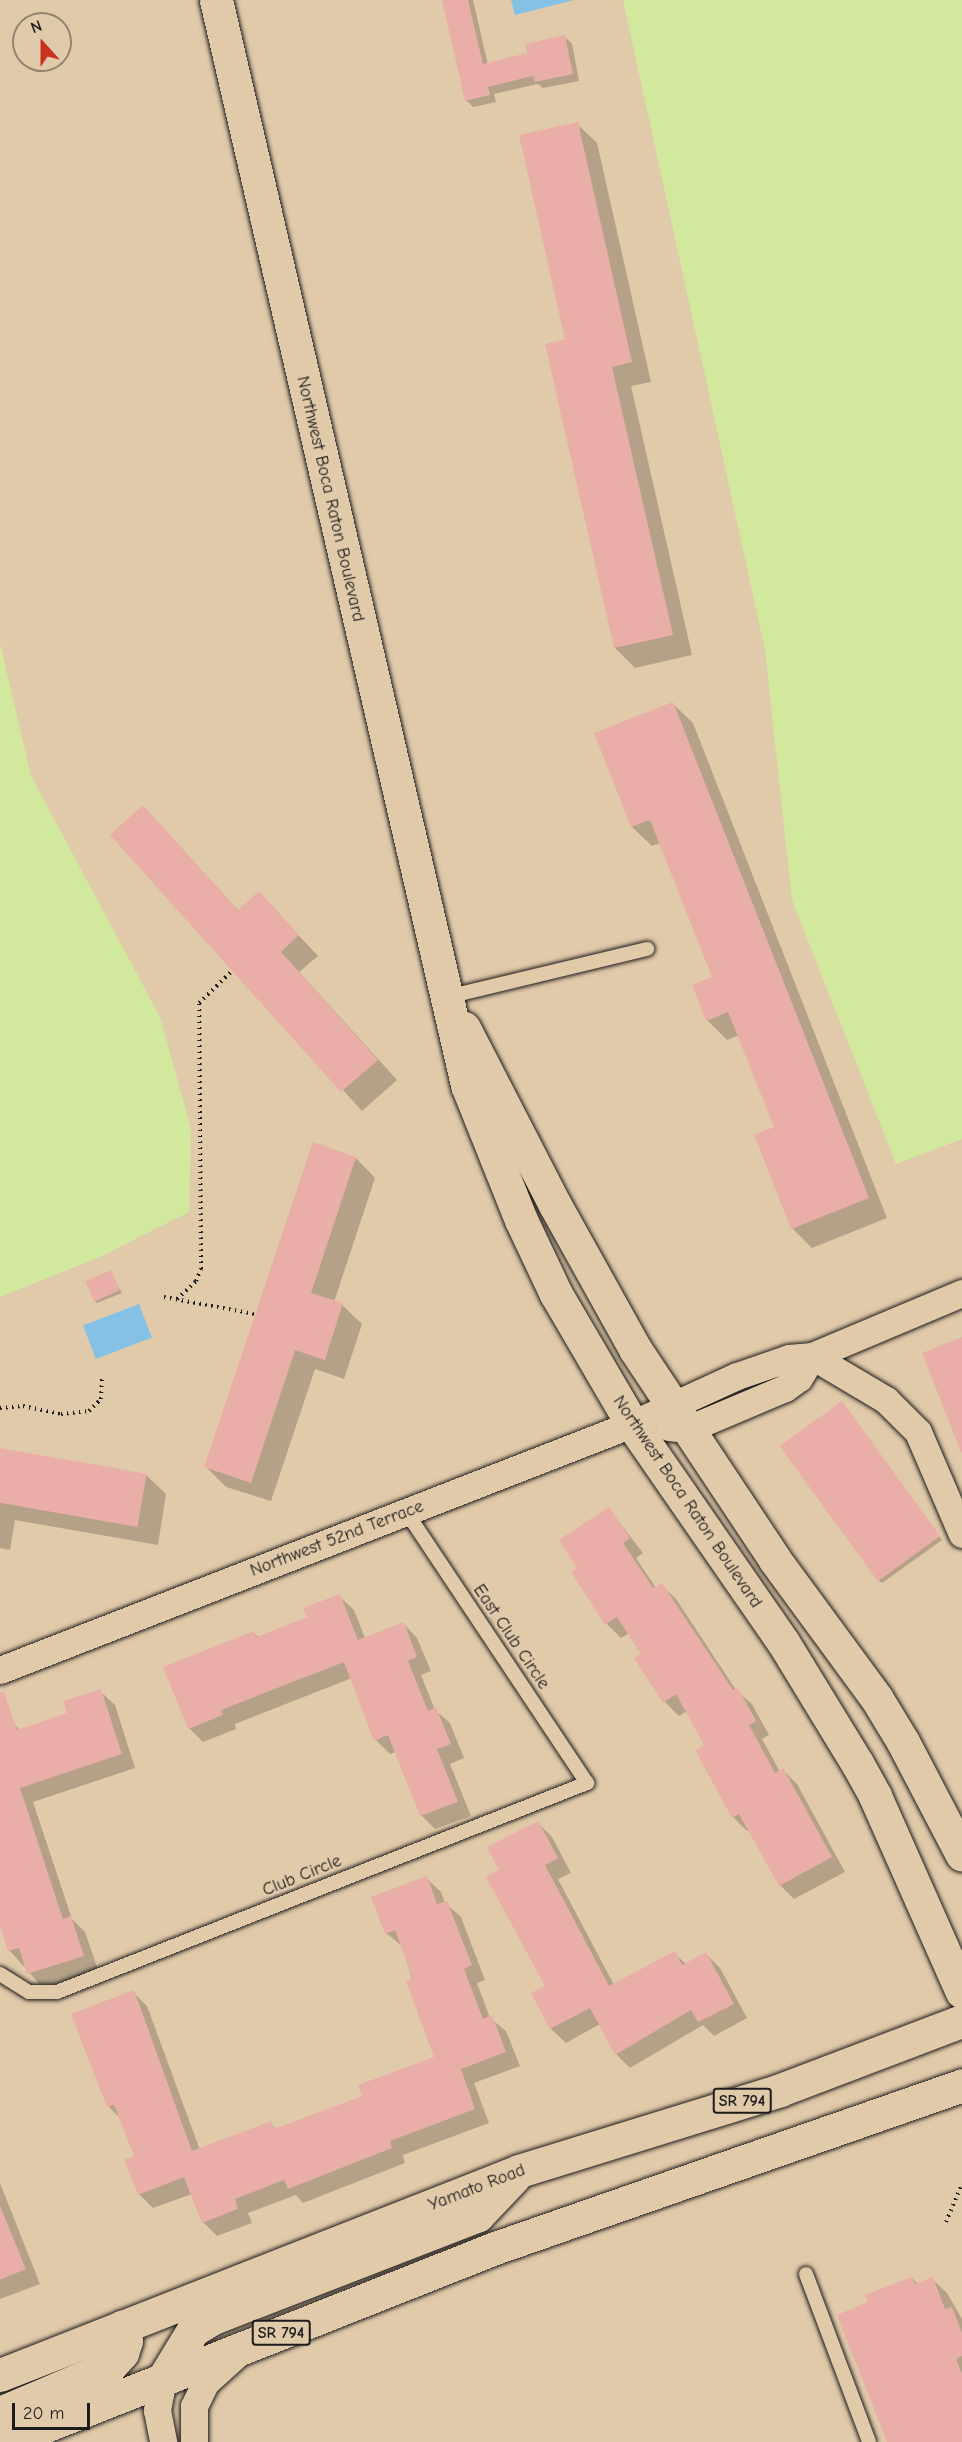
<!DOCTYPE html>
<style>
body{margin:0}
#map{position:relative;width:962px;height:2442px;overflow:hidden;background:#e1caaa;font-family:"Comic Neue",sans-serif}
div>[style]{position:absolute}
.green>*{inset:0;background:#d2e89d}
.water>*{inset:0;background:#84c1e4;transform-origin:0 0}
.shadow>*{inset:0;background:#0003}
.building>*{inset:0;background:#e9aea8;transform-origin:0 0}
.path>*{height:4px;margin-top:-2px;transform-origin:0;background:repeating-linear-gradient(90deg,#1c1c1c 0 1.5px,transparent 0 6px)}
.roads{filter:drop-shadow(0 0 2px #1c1c1c) drop-shadow(0 0 2px #1c1c1c)}
.service>*{height:14px;margin:-7px;padding:0 7px;transform-origin:7px;border-radius:7px;background:#e1caaa}
.minor>*{height:27px;margin:-13.5px;padding:0 13.5px;transform-origin:13.5px;border-radius:13.5px;background:#e1caaa}
.tertiary>*{height:33px;margin:-16.5px;padding:0 16.5px;transform-origin:16.5px;border-radius:16.5px;background:#e1caaa}
.primary>*{height:33px;margin:-16.5px;padding:0 16.5px;transform-origin:16.5px;border-radius:16.5px;background:#e1caaa}
span{translate:-50% -50%;white-space:nowrap;text-align:center;line-height:1.15;-webkit-text-stroke:5px #e1caaa;paint-order:stroke}
.shield-label span{padding:2px 4px;background:#e1caaa;border:2px solid;border-radius:4px;-webkit-text-stroke-width:0}
.shield-label{font-size:16px;color:#1c1c1c;font-weight:700}
.street-label{font-size:18px;color:#1c1c1c}
.north{position:absolute;left:12px;top:12px;width:60px;height:60px;box-sizing:border-box;background:#e1caaa;border:2px solid #928471;border-radius:50%;rotate:339deg;font-size:16px;font-weight:700;line-height:24px;text-align:center;color:#1c1c1c}
.north::after{content:'';display:block;margin:auto;width:21px;height:27px;background:#c8321e;clip-path:polygon(50% 0,100% 100%,50% 72%,0 100%)}
.scale{position:absolute;left:12px;top:2403px;width:78px;height:27px;box-sizing:border-box;border:3px solid #1c1c1c;border-top:0;padding-left:8px;font-size:18px;line-height:21px;white-space:nowrap;color:#1c1c1c;-webkit-text-stroke:4px #e1caaa;paint-order:stroke}
</style>
<div id="map">
<div class="green">
<i style="clip-path:polygon(623px 0,962px 0,962px 1139px,896px 1164px,792px 900px,765px 650px)"></i>
<i style="clip-path:polygon(0 643px,31px 776px,160px 1017px,191px 1129px,189px 1212px,102px 1256px,0 1297px)"></i>
</div>
<div class="water">
<i style="clip-path:polygon(511px 0,574px 0,515px 15px)"></i>
<i style="left:139px;top:1304px;width:36px;height:60px;rotate:69deg"></i>
</div>
<div class="shadow">
<i style="clip-path:polygon(443px 0,473px 0,488px 65px,529px 54px,565px 37px,572px 44px,579px 81px,543px 88px,538px 84px,494px 94px,496px 102px,473px 107px,466px 100px)"></i>
<i style="clip-path:polygon(577px 124px,597px 143px,651px 382px,631px 386px,692px 655px,635px 668px,615px 648px)"></i>
<i style="clip-path:polygon(673px 704px,693px 723px,887px 1218px,812px 1248px,792px 1228px,776px 1128px,739px 1035px,727px 1040px,707px 1020px,714px 978px,661px 843px,652px 846px,632px 827px,596px 734px)"></i>
<i style="clip-path:polygon(143px 807px,239px 911px,259px 893px,318px 956px,299px 972px,397px 1080px,362px 1111px,112px 835px)"></i>
<i style="clip-path:polygon(356px 1158px,375px 1178px,334px 1302px,342px 1305px,362px 1324px,344px 1379px,315px 1369px,271px 1501px,226px 1487px,206px 1467px)"></i>
<i style="clip-path:polygon(111px 1272px,122px 1293px,97px 1303px,94px 1300px)"></i>
<i style="clip-path:polygon(845px 1407px,942px 1540px,882px 1583px,878px 1580px)"></i>
<i style="clip-path:polygon(0 1450px,146px 1475px,166px 1494px,158px 1545px,15px 1520px,10px 1550px,0 1548px)"></i>
<i style="clip-path:polygon(609px 1509px,643px 1553px,636px 1558px,656px 1588px,661px 1585px,676px 1599px,736px 1690px,752px 1704px,769px 1735px,762px 1739px,780px 1772px,783px 1770px,797px 1784px,845px 1872px,794px 1899px,780px 1885px,750px 1830px,747px 1831px,733px 1817px,706px 1746px,687px 1711px,679px 1716px,665px 1702px,636px 1659px,643px 1654px,629px 1633px,621px 1638px,607px 1624px,579px 1568px)"></i>
<i style="clip-path:polygon(339px 1596px,354px 1610px,365px 1638px,403px 1623px,417px 1638px,431px 1671px,421px 1675px,435px 1710px,450px 1723px,464px 1758px,450px 1764px,471px 1816px,435px 1829px,421px 1815px,396px 1752px,390px 1754px,376px 1740px,352px 1678px,235px 1724px,236px 1729px,203px 1742px,189px 1728px,254px 1633px,259px 1638px,309px 1618px)"></i>
<i style="clip-path:polygon(100px 1691px,115px 1705px,135px 1768px,33px 1802px,72px 1919px,85px 1932px,98px 1970px,43px 1988px,10px 1951px,0 1918px,0 1728px,14px 1724px,20px 1730px,69px 1714px)"></i>
<i style="clip-path:polygon(538px 1823px,552px 1837px,571px 1873px,558px 1879px,614px 1985px,674px 1953px,686px 1964px,706px 1954px,720px 1968px,747px 2018px,714px 2036px,703px 2025px,630px 2068px,616px 2054px,600px 2024px,566px 2043px,551px 2029px,533px 1994px,547px 1987px,501px 1871px)"></i>
<i style="clip-path:polygon(426px 1878px,441px 1892px,445px 1903px,461px 1917px,485px 1980px,477px 1983px,490px 2018px,506px 2031px,520px 2066px,474px 2083px,489px 2123px,403px 2155px,405px 2163px,303px 2203px,296px 2195px,248px 2213px,252px 2223px,217px 2236px,203px 2222px,192px 2194px,153px 2208px,139px 2194px,136px 2157px,121px 2119px,108px 2106px,133px 1992px,147px 2006px,200px 2150px,270px 2123px,277px 2130px,364px 2097px,436px 2058px,402px 1946px,386px 1933px)"></i>
<i style="clip-path:polygon(0 2183px,40px 2284px,0 2299px)"></i>
<i style="clip-path:polygon(912px 2278px,918px 2284px,932px 2279px,947px 2293px,962px 2319px,962px 2442px,888px 2442px,870px 2303px)"></i>
</div>
<div class="building">
<i style="clip-path:polygon(442px 0,468px 0,483px 64px,527px 53px,525px 44px,565px 35px,573px 74px,535px 82px,533px 76px,488px 87px,490px 95px,465px 101px)"></i>
<i style="clip-path:polygon(578px 122px,632px 362px,612px 367px,673px 635px,614px 648px,545px 344px,565px 340px,519px 135px)"></i>
<i style="clip-path:polygon(673px 702px,869px 1198px,791px 1229px,754px 1135px,774px 1127px,728px 1012px,706px 1021px,692px 985px,712px 977px,650px 820px,631px 827px,594px 733px)"></i>
<i style="clip-path:polygon(143px 805px,238px 910px,259px 891px,299px 935px,281px 952px,378px 1060px,341px 1092px,110px 835px)"></i>
<i style="clip-path:polygon(313px 1142px,356px 1157px,311px 1293px,343px 1303px,325px 1360px,295px 1350px,251px 1483px,204px 1467px)"></i>
<i style="left:111px;top:1270px;width:22px;height:28px;rotate:66deg"></i>
<i style="clip-path:polygon(962px 1337px,962px 1452px,961px 1452px,922px 1353px)"></i>
<i style="left:842px;top:1401px;width:167px;height:77px;rotate:54deg"></i>
<i style="left:0;top:1448px;width:149px;height:54px;rotate:10deg"></i>
<i style="clip-path:polygon(609px 1507px,630px 1538px,623px 1543px,653px 1588px,662px 1583px,733px 1690px,738px 1688px,756px 1721px,749px 1725px,775px 1773px,783px 1768px,832px 1857px,779px 1886px,739px 1814px,732px 1818px,695px 1750px,704px 1745px,676px 1694px,663px 1703px,634px 1658px,641px 1654px,617px 1617px,605px 1625px,571px 1572px,577px 1568px,559px 1540px)"></i>
<i style="clip-path:polygon(340px 1594px,358px 1640px,404px 1622px,417px 1657px,408px 1661px,428px 1711px,436px 1707px,451px 1744px,437px 1749px,458px 1802px,420px 1816px,388px 1735px,374px 1741px,344px 1662px,221px 1710px,223px 1715px,188px 1729px,163px 1667px,254px 1631px,256px 1637px,307px 1617px,303px 1608px)"></i>
<i style="clip-path:polygon(101px 1689px,122px 1754px,20px 1788px,63px 1919px,71px 1916px,84px 1956px,27px 1974px,19px 1948px,8px 1951px,0 1926px,0 1692px,4px 1692px,17px 1730px,67px 1713px,63px 1701px)"></i>
<i style="clip-path:polygon(538px 1821px,558px 1858px,545px 1865px,609px 1986px,675px 1951px,682px 1965px,706px 1952px,734px 2004px,698px 2022px,691px 2010px,615px 2055px,590px 2008px,550px 2029px,531px 1993px,545px 1986px,486px 1877px,499px 1870px,487px 1847px)"></i>
<i style="clip-path:polygon(427px 1876px,437px 1904px,447px 1901px,472px 1965px,464px 1969px,483px 2019px,492px 2015px,506px 2052px,461px 2069px,475px 2109px,390px 2141px,392px 2148px,288px 2189px,284px 2180px,235px 2199px,238px 2209px,202px 2223px,184px 2177px,138px 2195px,124px 2159px,134px 2156px,114px 2105px,107px 2107px,71px 2014px,134px 1990px,192px 2151px,271px 2121px,274px 2129px,362px 2096px,358px 2085px,434px 2057px,406px 1981px,413px 1979px,395px 1930px,385px 1934px,371px 1897px)"></i>
<i style="clip-path:polygon(0 2206px,26px 2269px,0 2280px)"></i>
<i style="clip-path:polygon(912px 2277px,915px 2284px,933px 2277px,945px 2309px,952px 2307px,962px 2333px,962px 2356px,956px 2359px,962px 2374px,962px 2442px,887px 2442px,837px 2315px,868px 2302px,865px 2295px)"></i>
</div>
<div class="path">
<i style="left:164px;top:1297px;width:93px;rotate:10.6deg"></i>
<i style="left:177px;top:1299px;width:26px;rotate:-43deg"></i>
<i style="left:196px;top:1281px;width:13px;rotate:-67deg"></i>
<i style="left:201px;top:1269px;width:266px;rotate:-90.4deg"></i>
<i style="left:199px;top:1003px;width:46px;rotate:-44.1deg"></i>
<i style="left:0;top:1408px;width:23px;rotate:-5deg"></i>
<i style="left:23px;top:1406px;width:39px;rotate:12deg"></i>
<i style="left:61px;top:1414px;width:28px;rotate:-6deg"></i>
<i style="left:89px;top:1411px;width:17px;rotate:-45deg"></i>
<i style="left:101px;top:1399px;width:21px;rotate:-87deg"></i>
<i style="left:946px;top:2222px;width:41px;rotate:-67.2deg"></i>
</div>
<div class="roads">
<div class="service">
<i style="left:447px;top:997px;width:206px;rotate:-13.5deg"></i>
<i style="left:0;top:1974px;width:34px;rotate:32deg"></i>
<i style="left:29px;top:1992px;width:28px"></i>
<i style="left:57px;top:1992px;width:570px;rotate:-21.52deg"></i>
<i style="left:587px;top:1783px;width:326px;rotate:-123.7deg"></i>
<i style="left:806px;top:2274px;width:179px;rotate:69.4deg"></i>
</div>
<div class="minor">
<i style="left:812px;top:1356px;width:163px;rotate:-22.8deg"></i>
<i style="left:669px;top:1427px;width:19px;rotate:6deg"></i>
<i style="left:688px;top:1429px;width:105px;rotate:-22.9deg"></i>
<i style="left:785px;top:1388px;width:17px;rotate:-36deg"></i>
<i style="left:799px;top:1378px;width:26px;rotate:-59deg"></i>
<i style="left:0;top:1670px;width:678px;rotate:-21.27deg"></i>
<i style="left:632px;top:1424px;width:115px;rotate:-24.6deg"></i>
<i style="left:737px;top:1376px;width:55px;rotate:-19.1deg"></i>
<i style="left:789px;top:1358px;width:23px;rotate:-5deg"></i>
<i style="left:812px;top:1356px;width:86px;rotate:30.7deg"></i>
<i style="left:886px;top:1400px;width:45px;rotate:45deg"></i>
<i style="left:918px;top:1432px;width:111px;rotate:66.7deg"></i>
<i style="left:163px;top:2379px;width:32px;rotate:101deg"></i>
<i style="left:157px;top:2410px;width:33px;rotate:79deg"></i>
<i style="left:194px;top:2442px;width:36px;rotate:-90deg"></i>
<i style="left:194px;top:2406px;width:25px;rotate:-64deg"></i>
<i style="left:205px;top:2383px;width:42px;rotate:-42.1deg"></i>
</div>
<div class="tertiary">
<i style="left:216px;top:0;width:1114px;rotate:76.97deg"></i>
<i style="left:467px;top:1085px;width:145px;rotate:68.2deg"></i>
<i style="left:521px;top:1220px;width:82px;rotate:64.7deg"></i>
<i style="left:556px;top:1294px;width:151px;rotate:59.7deg"></i>
<i style="left:632px;top:1424px;width:265px;rotate:55.3deg"></i>
<i style="left:783px;top:1642px;width:142px;rotate:58.6deg"></i>
<i style="left:857px;top:1763px;width:38px;rotate:61deg"></i>
<i style="left:875px;top:1796px;width:214px;rotate:66.1deg"></i>
<i style="left:464px;top:1028px;width:199px;rotate:62.8deg"></i>
<i style="left:555px;top:1205px;width:165px;rotate:60.9deg"></i>
<i style="left:635px;top:1349px;width:253px;rotate:56.4deg"></i>
<i style="left:775px;top:1560px;width:172px;rotate:53.7deg"></i>
<i style="left:877px;top:1699px;width:50px;rotate:58.8deg"></i>
<i style="left:903px;top:1742px;width:127px;rotate:62.4deg"></i>
</div>
<div class="primary">
<i style="left:0;top:2375px;width:558px;rotate:-21.46deg"></i>
<i style="left:519px;top:2171px;width:273px;rotate:-17.2deg"></i>
<i style="left:780px;top:2090px;width:195px;rotate:-20.8deg"></i>
<i style="left:163px;top:2379px;width:57px;rotate:-58.5deg"></i>
<i style="left:193px;top:2330px;width:23px;rotate:-31deg"></i>
<i style="left:213px;top:2318px;width:284px;rotate:-21.2deg"></i>
<i style="left:478px;top:2215px;width:52px;rotate:-46.5deg"></i>
<i style="left:0;top:2413px;width:120px;rotate:-23.1deg"></i>
<i style="left:110px;top:2366px;width:18px;rotate:-47deg"></i>
<i style="left:122px;top:2353px;width:13px;rotate:-72deg"></i>
<i style="left:126px;top:2341px;width:15px;rotate:-106deg"></i>
<i style="left:5px;top:2442px;width:527px;rotate:-21.6deg"></i>
<i style="left:495px;top:2248px;width:495px;rotate:-19.2deg"></i>
</div>
</div>
<div class="shield-label">
<span style="left:742px;top:2101px">SR 794</span>
<span style="left:281px;top:2333px">SR 794</span>
</div>
<div class="street-label">
<span style="left:330px;top:499px;rotate:77deg">Northwest Boca Raton Boulevard</span>
<span style="left:687px;top:1502px;rotate:56deg">Northwest Boca Raton Boulevard</span>
<span style="left:337px;top:1539px;rotate:-21deg">Northwest 52nd Terrace</span>
<span style="left:511px;top:1637px;rotate:56deg">East Club Circle</span>
<span style="left:302px;top:1876px;rotate:-22deg">Club Circle</span>
<span style="left:477px;top:2188px;rotate:-21deg">Yamato Road</span>
</div>
<div class="north">N</div>
<div class="scale">20 m</div>
</div>
